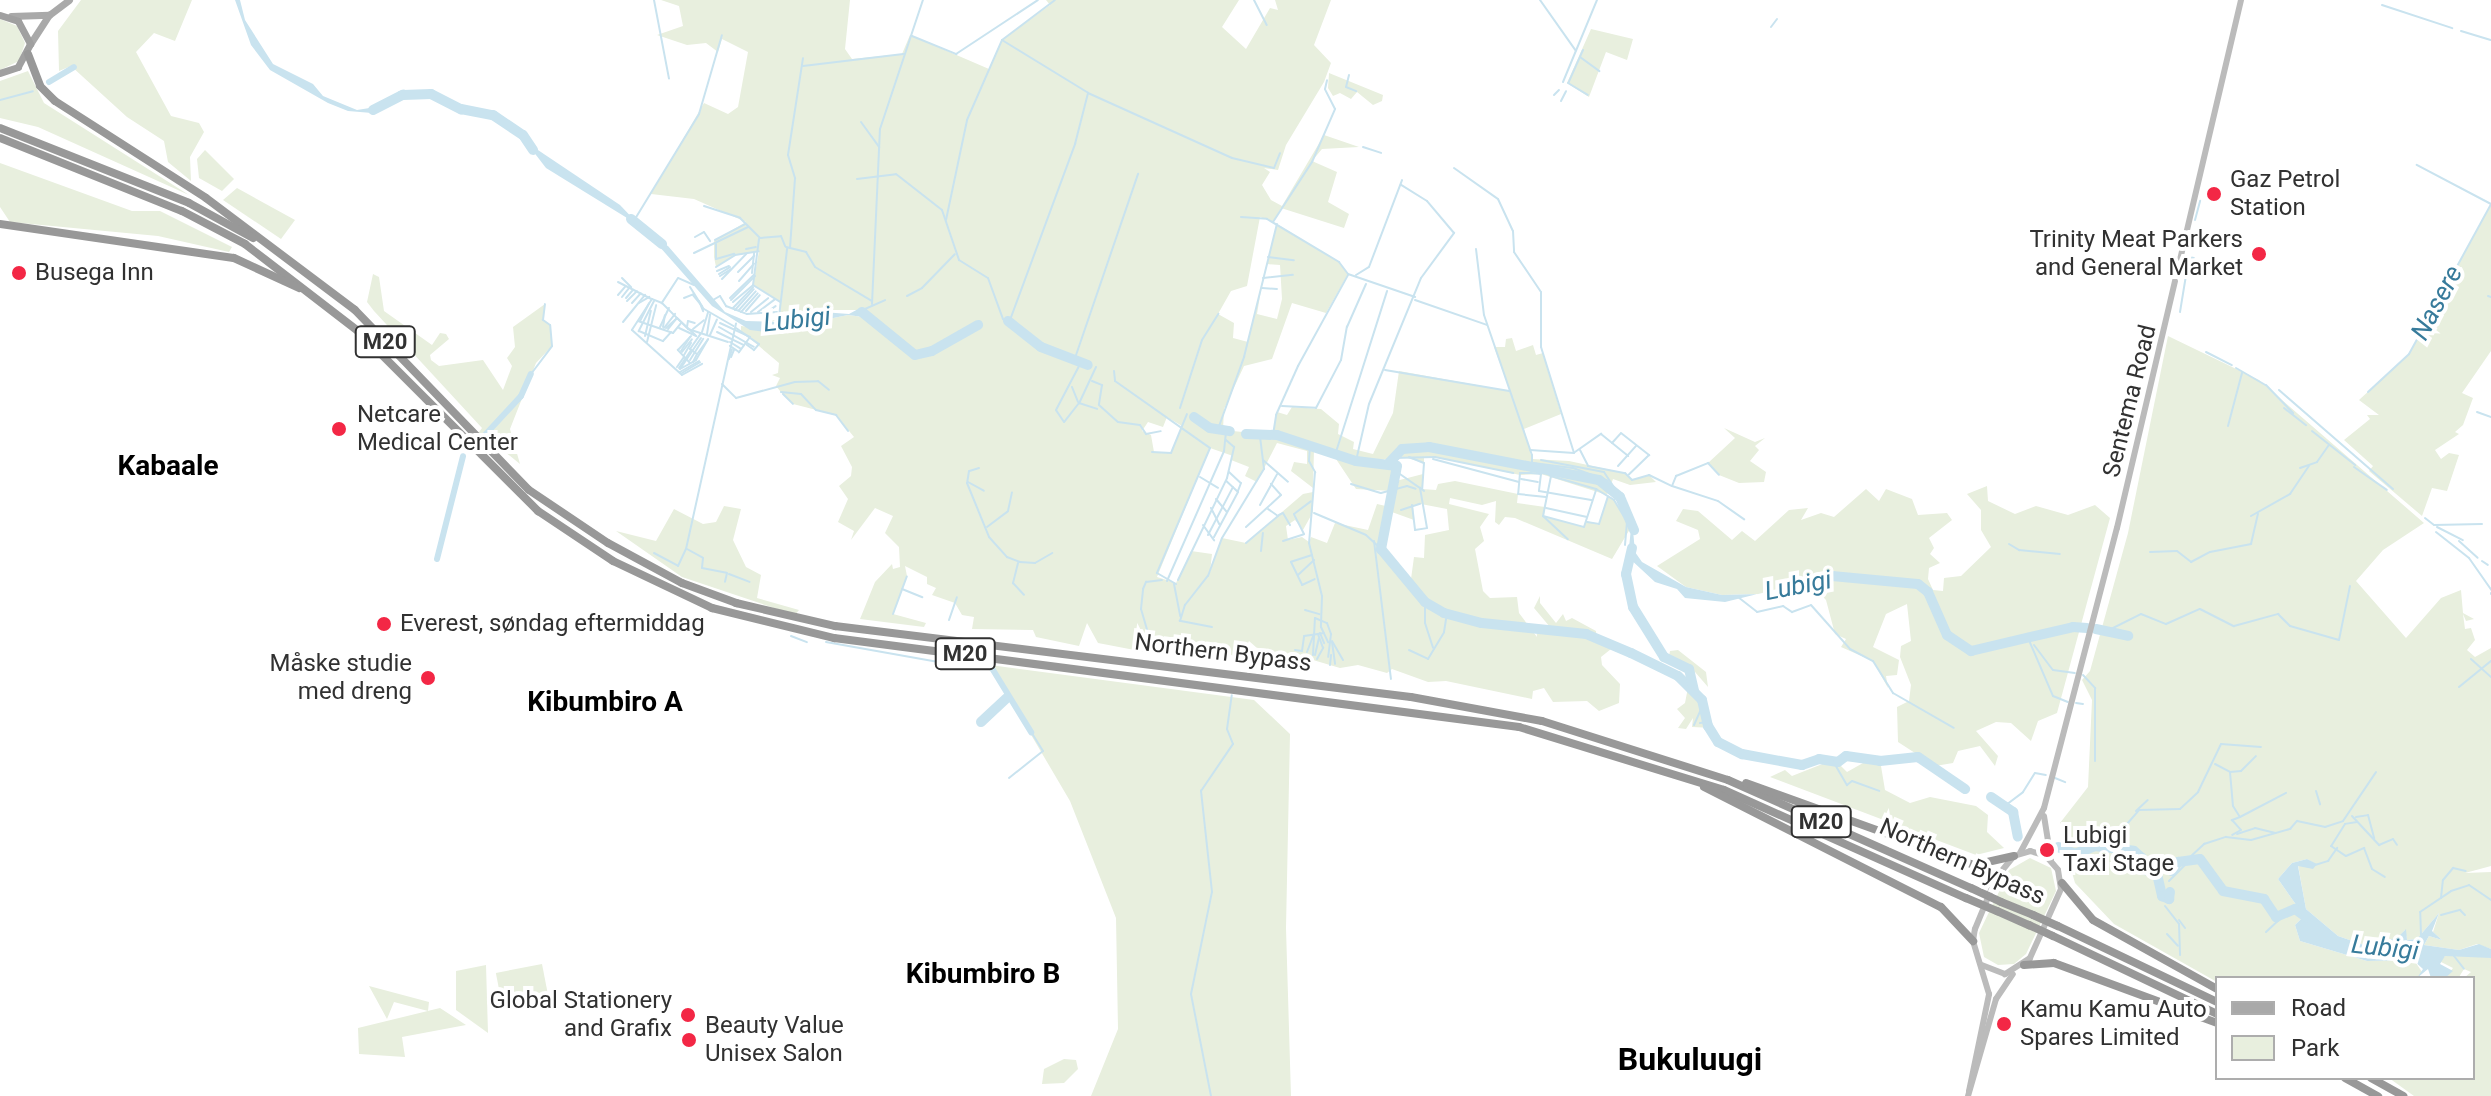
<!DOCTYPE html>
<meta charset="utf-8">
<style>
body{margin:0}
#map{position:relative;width:2491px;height:1096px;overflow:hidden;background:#fff;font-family:Roboto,sans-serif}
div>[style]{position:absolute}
.green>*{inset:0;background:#e8efde;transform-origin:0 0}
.water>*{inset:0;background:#c9e3ef}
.stream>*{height:2px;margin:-1px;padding:0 1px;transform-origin:1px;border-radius:1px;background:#c9e3ef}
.canal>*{height:6px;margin:-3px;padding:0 3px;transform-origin:3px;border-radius:3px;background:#c9e3ef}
.river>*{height:10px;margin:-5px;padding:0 5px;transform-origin:5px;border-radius:5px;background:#c9e3ef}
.secondary>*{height:6px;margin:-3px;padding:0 3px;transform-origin:3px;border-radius:3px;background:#bbb}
.primary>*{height:7px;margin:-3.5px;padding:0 3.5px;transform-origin:3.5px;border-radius:3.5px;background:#a9a9a9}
.trunk>*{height:7px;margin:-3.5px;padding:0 3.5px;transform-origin:3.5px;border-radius:3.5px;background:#a0a0a0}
.motorway>*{height:8px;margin:-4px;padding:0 4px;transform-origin:4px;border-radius:4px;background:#989898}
.motorway-bridge>*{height:8px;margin:-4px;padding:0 4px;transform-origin:4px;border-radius:4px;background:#989898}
.dots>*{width:22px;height:22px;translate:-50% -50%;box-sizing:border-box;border:4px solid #fff;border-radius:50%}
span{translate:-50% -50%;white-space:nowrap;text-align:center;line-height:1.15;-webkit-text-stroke:8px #fff;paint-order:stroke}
.shield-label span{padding:2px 6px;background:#fff;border:2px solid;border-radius:6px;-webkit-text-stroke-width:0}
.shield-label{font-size:22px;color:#313131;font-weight:700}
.poi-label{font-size:24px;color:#313131}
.left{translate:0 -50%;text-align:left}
.right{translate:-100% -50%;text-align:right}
.street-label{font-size:24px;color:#313131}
.water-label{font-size:26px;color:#377b9b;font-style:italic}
.quarter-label{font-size:28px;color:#000;font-weight:700}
.district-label{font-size:32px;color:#000;font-weight:700}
.legend{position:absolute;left:2215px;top:976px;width:260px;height:104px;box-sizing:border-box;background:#fff;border:2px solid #adadad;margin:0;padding:10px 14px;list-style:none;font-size:24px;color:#313131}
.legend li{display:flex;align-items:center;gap:16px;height:40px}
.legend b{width:40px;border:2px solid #adadad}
</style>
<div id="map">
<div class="green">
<i style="clip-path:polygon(81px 0,192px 0,175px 41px,154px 33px,136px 52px,171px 116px,199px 123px,204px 132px,190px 157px,191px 181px,168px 162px,164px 141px,127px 117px,71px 66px,59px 71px,58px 31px)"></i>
<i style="clip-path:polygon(evenodd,661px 0,850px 0,845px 49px,852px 59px,902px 54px,910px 35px,989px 69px,1002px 40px,1050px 5px,1046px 0,1239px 0,1222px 27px,1246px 49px,1270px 8px,1278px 10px,1275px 0,1331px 0,1314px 45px,1331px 63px,1324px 82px,1286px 145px,1278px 170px,1264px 168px,1270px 172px,1262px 185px,1271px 200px,1282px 206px,1324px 135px,1359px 147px,1322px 149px,1312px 161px,1337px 172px,1328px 202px,1349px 214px,1344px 228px,1281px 208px,1273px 222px,1260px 217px,1247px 286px,1231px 291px,1218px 314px,1234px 323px,1233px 338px,1248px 342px,1263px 278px,1257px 314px,1277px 319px,1282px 299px,1280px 265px,1267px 264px,1277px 224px,1339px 262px,1348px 274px,1326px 313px,1292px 303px,1272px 359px,1244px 366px,1224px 409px,1223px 430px,1273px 435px,1277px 412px,1287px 415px,1292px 407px,1321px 409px,1339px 424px,1338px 434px,1354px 442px,1353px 449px,1373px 454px,1393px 413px,1399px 371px,1510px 391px,1494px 347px,1505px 347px,1506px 339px,1512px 338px,1516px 351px,1533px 345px,1536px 355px,1543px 353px,1561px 414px,1524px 429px,1532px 459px,1569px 461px,1625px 473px,1632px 480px,1649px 475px,1656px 482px,1630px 485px,1613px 479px,1607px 495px,1541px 474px,1520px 475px,1435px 457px,1424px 458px,1424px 463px,1404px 457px,1372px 461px,1397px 466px,1396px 481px,1423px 474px,1422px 489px,1436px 490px,1438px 484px,1455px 481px,1518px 494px,1517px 503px,1545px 507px,1544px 516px,1583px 527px,1586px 521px,1599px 524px,1608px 496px,1614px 500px,1630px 529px,1612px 559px,1515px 518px,1505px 517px,1499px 525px,1495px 522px,1496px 501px,1482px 505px,1450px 498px,1449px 504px,1489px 514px,1480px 527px,1484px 541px,1475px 549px,1483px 591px,1490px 598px,1517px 597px,1519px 613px,1537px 637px,1536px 625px,1545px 632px,1550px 627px,1534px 608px,1540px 596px,1540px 603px,1556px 623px,1563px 614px,1566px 621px,1572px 618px,1596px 631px,1597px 643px,1611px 649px,1601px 657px,1602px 665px,1620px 684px,1619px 703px,1599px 711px,1587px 701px,1553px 702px,1544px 688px,1533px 691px,1532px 699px,1446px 681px,1428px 682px,1392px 669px,1387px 673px,1358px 665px,1340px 668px,1313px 660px,1275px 664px,1249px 641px,1239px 661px,1224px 649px,1145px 652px,1098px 643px,1087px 623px,1079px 646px,1036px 637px,1033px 630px,972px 629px,974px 617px,962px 615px,955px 603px,932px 595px,936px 588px,927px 584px,927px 577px,905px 566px,907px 576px,893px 614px,926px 623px,924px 627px,860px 619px,875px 582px,892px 564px,893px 569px,900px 567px,899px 547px,885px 533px,893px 516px,875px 508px,851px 540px,854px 531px,838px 522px,848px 499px,839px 486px,851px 476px,852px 467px,841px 446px,854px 437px,836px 415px,793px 404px,784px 396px,776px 386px,780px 378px,772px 375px,778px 373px,779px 363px,741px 331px,741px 326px,774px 330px,848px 315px,870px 318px,857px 310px,832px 310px,760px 324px,778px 319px,780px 302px,753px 285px,759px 251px,735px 255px,716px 267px,714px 257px,714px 241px,746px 222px,694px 199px,651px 194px,704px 103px,728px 114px,738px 107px,748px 52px,722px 39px,718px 52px,706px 43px,687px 45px,657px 35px,683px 26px,679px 6px,661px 0,1167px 417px,1182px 426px,1171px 453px,1154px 452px,1151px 435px,1142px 431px,1148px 422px,1163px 427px,1167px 417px,661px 0,1277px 443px,1307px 451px,1307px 464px,1294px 462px,1291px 471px,1313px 488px,1314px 450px,1336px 459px,1356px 489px,1392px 491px,1390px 507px,1377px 504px,1368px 530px,1335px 523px,1327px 543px,1311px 537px,1309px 542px,1302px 537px,1288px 540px,1286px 526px,1295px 520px,1303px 530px,1313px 512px,1313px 492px,1303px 494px,1246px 543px,1222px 538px,1210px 572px,1212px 554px,1191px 551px,1176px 583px,1157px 577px,1210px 448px,1233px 456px,1231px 460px,1249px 467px,1245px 476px,1257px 482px,1277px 443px,661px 0,1421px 504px,1447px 509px,1449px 530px,1425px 535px,1424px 558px,1414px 557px,1411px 579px,1382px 549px,1389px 511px,1414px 520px,1413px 505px,1421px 504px)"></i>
<i style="clip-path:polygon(0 19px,17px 26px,25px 43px,19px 61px,0 70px)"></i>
<i style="clip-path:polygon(1591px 29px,1633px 39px,1627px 60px,1606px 52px,1589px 97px,1567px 83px)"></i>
<i style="clip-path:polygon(28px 71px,44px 103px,189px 195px,38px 127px,0 118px,0 81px)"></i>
<i style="clip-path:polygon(1329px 73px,1383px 95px,1382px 101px,1373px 105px,1357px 92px,1351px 99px,1340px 93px,1333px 96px,1328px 88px)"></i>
<i style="clip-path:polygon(205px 150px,234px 179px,222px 191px,199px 178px,197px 159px)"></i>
<i style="clip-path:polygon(0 163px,132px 211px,160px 211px,232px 247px,229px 252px,158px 236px,10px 222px,0 207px)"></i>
<i style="clip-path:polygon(237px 188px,295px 220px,281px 239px,223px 200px)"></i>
<i style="clip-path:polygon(2491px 204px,2491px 351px,2462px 393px,2473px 398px,2463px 425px,2455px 432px,2459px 434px,2435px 450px,2441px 459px,2449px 453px,2459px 455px,2447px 491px,2432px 488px,2422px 516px,2369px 471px,2373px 466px,2344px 440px,2370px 419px,2367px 415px,2379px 415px,2359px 400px,2409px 354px)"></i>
<i style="clip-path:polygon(373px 274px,379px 277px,384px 311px,432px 345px,440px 333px,446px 334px,449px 339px,430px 355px,431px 360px,439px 366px,483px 360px,503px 390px,512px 366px,507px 358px,515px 347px,513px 327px,545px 304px,543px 320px,550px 325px,552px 346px,536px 363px,510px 429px,520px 464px,494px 443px,477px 444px,474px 439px,482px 428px,374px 311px,367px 302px)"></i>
<i style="clip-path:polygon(2168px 336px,2259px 380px,2424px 523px,2383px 550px,2356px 581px,2406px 638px,2441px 598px,2461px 590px,2463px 613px,2474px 619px,2466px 621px,2463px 614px,2465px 629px,2471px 628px,2475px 640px,2467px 650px,2475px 657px,2491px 648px,2491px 866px,2465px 873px,2491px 872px,2491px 949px,2477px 944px,2459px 950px,2424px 945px,2429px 936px,2442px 940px,2433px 932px,2439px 913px,2417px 939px,2407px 940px,2405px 930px,2397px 939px,2364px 945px,2338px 936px,2306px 909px,2298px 865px,2317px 865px,2307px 859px,2292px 863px,2278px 879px,2304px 916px,2295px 925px,2300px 941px,2367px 961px,2414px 960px,2422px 972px,2417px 978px,2217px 978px,2217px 982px,2114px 924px,2075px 883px,2071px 869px,2078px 852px,2072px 850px,2067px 827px,2060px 823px,2088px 787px,2092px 700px,2082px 680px,2090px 671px,2128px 533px)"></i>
<i style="clip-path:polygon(1724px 428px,1755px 442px,1765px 438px,1755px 446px,1759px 450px,1750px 461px,1766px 472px,1764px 482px,1739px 483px,1719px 475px,1708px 463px,1735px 438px)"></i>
<i style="clip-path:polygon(1987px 486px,1988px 501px,2015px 514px,2036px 506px,2068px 515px,2095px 505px,2110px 518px,2057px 713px,2038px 721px,2031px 741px,2011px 723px,1996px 722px,1976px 731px,1998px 756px,1995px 766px,1980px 746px,1958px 751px,1953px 763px,1935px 766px,1898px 742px,1897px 707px,1909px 701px,1911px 685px,1900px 657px,1901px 646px,1911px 641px,1907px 604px,1886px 614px,1873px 647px,1899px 660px,1897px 675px,1886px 676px,1888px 688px,1873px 661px,1841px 647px,1846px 639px,1835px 634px,1826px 600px,1808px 581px,1758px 594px,1722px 595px,1686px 587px,1657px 566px,1700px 539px,1698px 530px,1676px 521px,1683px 509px,1698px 511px,1732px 540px,1742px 531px,1755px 541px,1789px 510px,1808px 508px,1801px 520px,1821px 513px,1834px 517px,1866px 489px,1879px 501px,1886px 489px,1912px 499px,1918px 515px,1947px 513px,1952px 520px,1929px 538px,1934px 548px,1930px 554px,1940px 563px,1929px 568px,1928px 579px,1933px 590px,1943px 591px,1944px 578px,1961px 576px,1991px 547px,1981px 530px,1981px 510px,1967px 494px)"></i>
<i style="clip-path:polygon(724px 506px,741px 509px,733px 540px,746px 567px,761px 575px,757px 598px,799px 610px,795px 615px,682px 577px,616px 531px,656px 541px,674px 509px,703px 524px,716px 522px)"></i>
<i style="clip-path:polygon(1678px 650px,1706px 672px,1708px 687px,1695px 672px,1696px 696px,1714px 728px,1692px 727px,1693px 718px,1686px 729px,1678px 728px,1685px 718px,1677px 709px,1685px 703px,1690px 677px,1688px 670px,1668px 661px,1670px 651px)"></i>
<i style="clip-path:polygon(990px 665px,1254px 700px,1290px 734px,1286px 928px,1291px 1096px,1091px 1096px,1118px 1029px,1116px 918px,1070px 801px)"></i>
<i style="clip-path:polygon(1872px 758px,1881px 766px,1885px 790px,1910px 803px,1930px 797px,1976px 806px,1988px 815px,1987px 832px,2004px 848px,1976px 855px,1770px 777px,1785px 770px,1792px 776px,1825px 763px,1838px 763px,1847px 772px)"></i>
<i style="clip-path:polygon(2030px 858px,2051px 868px,2056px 891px,2026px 954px,2014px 964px,1998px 965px,1984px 957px,1979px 933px,2009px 870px)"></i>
<i style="clip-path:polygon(2474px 954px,2491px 958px,2491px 1096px,2414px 1096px,2389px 1078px,2473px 1078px,2473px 978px,2464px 978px,2471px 972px,2464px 969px,2459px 977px,2445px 978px,2453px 968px,2439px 961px,2445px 956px)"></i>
<i style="left:542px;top:964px;width:37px;height:47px;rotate:79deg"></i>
<i style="clip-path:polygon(486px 965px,488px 1033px,456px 1010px,456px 971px)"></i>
<i style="clip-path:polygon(369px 986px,429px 1002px,428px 1011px,394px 1002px,387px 1019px)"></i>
<i style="clip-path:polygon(440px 1008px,466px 1025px,402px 1037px,405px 1057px,359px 1054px,358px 1028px)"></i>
<i style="clip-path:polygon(1064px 1059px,1076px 1060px,1078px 1069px,1064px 1083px,1042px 1084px,1044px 1069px)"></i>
</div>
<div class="water">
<i style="clip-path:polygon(235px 0,240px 0,245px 20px,273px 64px,313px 84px,323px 96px,357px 110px,382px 106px,399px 91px,419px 92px,372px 113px,348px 111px,328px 103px,270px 70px,251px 45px)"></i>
<i style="clip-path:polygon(526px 142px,620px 205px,640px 226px,546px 168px)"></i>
<i style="clip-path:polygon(651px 237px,668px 246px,725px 312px,746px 321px,777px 322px,809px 311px,849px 314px,860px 308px,871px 318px,848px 315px,765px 332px,750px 330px,712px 306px)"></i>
<i style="clip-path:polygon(1632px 519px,1635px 552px,1642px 562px,1686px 587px,1722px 595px,1758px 594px,1803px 583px,1725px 602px,1685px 598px,1677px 589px,1655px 582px,1628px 557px)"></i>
<i style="clip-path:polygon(2307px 859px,2317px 864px,2313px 869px,2298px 866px,2306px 909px,2338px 936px,2364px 945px,2397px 938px,2406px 929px,2407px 940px,2417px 939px,2439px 913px,2432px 931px,2442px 940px,2429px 936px,2424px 945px,2459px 950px,2479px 944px,2491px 949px,2491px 958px,2445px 956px,2440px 964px,2453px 971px,2445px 978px,2431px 978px,2428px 969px,2417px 978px,2423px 969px,2413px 960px,2367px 961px,2300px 941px,2295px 925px,2304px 916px,2278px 879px,2292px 863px)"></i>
</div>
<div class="stream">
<i style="left:654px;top:0;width:80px;rotate:79.2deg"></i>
<i style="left:1254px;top:0;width:28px;rotate:63deg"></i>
<i style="left:1540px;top:0;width:62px;rotate:54.8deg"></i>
<i style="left:2382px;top:5px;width:74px;rotate:18.2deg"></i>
<i style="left:1771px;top:27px;width:10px;rotate:-53deg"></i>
<i style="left:2461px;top:31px;width:31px;rotate:17deg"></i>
<i style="left:912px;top:36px;width:48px;rotate:22.2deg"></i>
<i style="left:956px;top:54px;width:98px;rotate:-33.4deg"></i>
<i style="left:1002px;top:40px;width:66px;rotate:-37deg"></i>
<i style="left:1583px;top:50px;width:36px;rotate:114deg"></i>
<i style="left:1568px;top:83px;width:23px;rotate:31deg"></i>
<i style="left:1580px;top:57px;width:24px;rotate:36deg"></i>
<i style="left:803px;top:66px;width:101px;rotate:-6.8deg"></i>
<i style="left:1349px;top:75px;width:12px;rotate:104deg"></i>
<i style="left:1346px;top:87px;width:11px;rotate:22deg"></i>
<i style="left:1563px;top:82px;width:89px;rotate:-67.5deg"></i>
<i style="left:1554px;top:95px;width:7px;rotate:-45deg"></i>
<i style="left:0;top:100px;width:34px;rotate:-15deg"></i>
<i style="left:1561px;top:101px;width:11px;rotate:-63deg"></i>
<i style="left:861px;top:122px;width:31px;rotate:54deg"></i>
<i style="left:1363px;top:147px;width:19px;rotate:18deg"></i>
<i style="left:1454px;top:168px;width:54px;rotate:35.2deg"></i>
<i style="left:1498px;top:199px;width:35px;rotate:65deg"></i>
<i style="left:1513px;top:231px;width:21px;rotate:87deg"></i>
<i style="left:1514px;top:252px;width:48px;rotate:56deg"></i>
<i style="left:1541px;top:292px;width:55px;rotate:90deg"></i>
<i style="left:1541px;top:347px;width:111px;rotate:72.7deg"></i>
<i style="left:1574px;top:453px;width:44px;rotate:-176.1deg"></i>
<i style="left:857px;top:179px;width:39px;rotate:-7deg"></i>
<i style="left:896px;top:174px;width:58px;rotate:38deg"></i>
<i style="left:942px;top:210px;width:53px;rotate:71.2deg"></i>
<i style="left:959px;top:260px;width:34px;rotate:32deg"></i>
<i style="left:988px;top:278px;width:44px;rotate:69.9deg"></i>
<i style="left:704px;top:206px;width:38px;rotate:18deg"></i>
<i style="left:740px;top:218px;width:28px;rotate:45deg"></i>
<i style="left:760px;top:238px;width:21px;rotate:-5deg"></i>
<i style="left:781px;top:236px;width:11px;rotate:68deg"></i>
<i style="left:1241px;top:217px;width:26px;rotate:4deg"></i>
<i style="left:1267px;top:219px;width:84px;rotate:30.8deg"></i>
<i style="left:1339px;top:262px;width:15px;rotate:53deg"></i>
<i style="left:1348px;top:274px;width:71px;rotate:18.9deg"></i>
<i style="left:635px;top:219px;width:123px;rotate:-58.6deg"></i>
<i style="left:699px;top:114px;width:82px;rotate:-73.8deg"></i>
<i style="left:946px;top:220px;width:102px;rotate:-78.1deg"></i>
<i style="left:967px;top:120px;width:87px;rotate:-66.4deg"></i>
<i style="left:1002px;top:40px;width:100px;rotate:31.5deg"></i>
<i style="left:2195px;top:220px;width:20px;rotate:-75deg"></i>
<i style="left:1273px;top:222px;width:72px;rotate:-57deg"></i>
<i style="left:1312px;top:162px;width:58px;rotate:-66.5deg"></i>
<i style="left:1335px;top:109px;width:22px;rotate:-117deg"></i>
<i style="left:1325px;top:89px;width:9px;rotate:-77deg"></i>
<i style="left:695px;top:237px;width:10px;rotate:-29deg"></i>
<i style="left:704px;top:232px;width:11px;rotate:56deg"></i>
<i style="left:759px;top:239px;width:46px;rotate:97.4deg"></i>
<i style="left:753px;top:285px;width:32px;rotate:32deg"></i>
<i style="left:715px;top:240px;width:34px;rotate:-28deg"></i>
<i style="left:716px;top:244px;width:15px;rotate:90deg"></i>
<i style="left:716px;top:259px;width:19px;rotate:-16deg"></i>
<i style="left:786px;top:247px;width:21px;rotate:14deg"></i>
<i style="left:806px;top:252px;width:17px;rotate:59deg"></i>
<i style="left:815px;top:267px;width:66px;rotate:30.8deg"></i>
<i style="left:790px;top:248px;width:70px;rotate:-85.9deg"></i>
<i style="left:795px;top:178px;width:24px;rotate:-107deg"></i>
<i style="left:788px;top:155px;width:98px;rotate:-81.2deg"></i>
<i style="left:746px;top:249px;width:10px;rotate:-11deg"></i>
<i style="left:1476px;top:249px;width:66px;rotate:83.1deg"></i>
<i style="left:1484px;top:315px;width:148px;rotate:71.1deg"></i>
<i style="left:1532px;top:455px;width:12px;rotate:90deg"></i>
<i style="left:694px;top:253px;width:60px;rotate:-25.7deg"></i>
<i style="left:1268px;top:257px;width:26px;rotate:7deg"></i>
<i style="left:716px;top:267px;width:22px;rotate:-32deg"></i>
<i style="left:735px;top:255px;width:24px;rotate:-9deg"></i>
<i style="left:717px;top:271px;width:13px;rotate:-23deg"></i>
<i style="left:738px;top:272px;width:23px;rotate:-45deg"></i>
<i style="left:752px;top:273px;width:20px;rotate:-84deg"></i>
<i style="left:719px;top:274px;width:13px;rotate:-32deg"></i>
<i style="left:1356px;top:275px;width:15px;rotate:-32deg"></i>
<i style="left:1369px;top:267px;width:93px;rotate:-69.2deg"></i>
<i style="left:720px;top:276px;width:13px;rotate:-32deg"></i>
<i style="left:622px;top:278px;width:13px;rotate:45deg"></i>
<i style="left:1263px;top:278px;width:30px;rotate:-6deg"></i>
<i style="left:722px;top:279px;width:35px;rotate:-46deg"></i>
<i style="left:739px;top:281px;width:23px;rotate:-49deg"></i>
<i style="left:618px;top:282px;width:38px;rotate:27deg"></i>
<i style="left:694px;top:285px;width:17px;rotate:-156deg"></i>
<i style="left:678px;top:278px;width:30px;rotate:123deg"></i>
<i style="left:662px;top:303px;width:37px;rotate:45deg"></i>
<i style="left:688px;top:329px;width:42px;rotate:18deg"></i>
<i style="left:690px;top:287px;width:26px;rotate:58deg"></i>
<i style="left:704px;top:309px;width:34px;rotate:30deg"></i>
<i style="left:1262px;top:288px;width:15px;rotate:4deg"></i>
<i style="left:618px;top:295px;width:11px;rotate:-49deg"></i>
<i style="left:693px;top:295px;width:14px;rotate:51deg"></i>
<i style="left:907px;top:296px;width:17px;rotate:-28deg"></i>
<i style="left:922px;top:288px;width:47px;rotate:-45.9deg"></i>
<i style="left:2488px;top:296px;width:3px;rotate:18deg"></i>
<i style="left:622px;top:297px;width:11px;rotate:-52deg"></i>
<i style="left:626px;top:298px;width:11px;rotate:-49deg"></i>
<i style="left:684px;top:298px;width:11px;rotate:-22deg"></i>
<i style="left:730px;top:298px;width:33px;rotate:-44deg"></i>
<i style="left:713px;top:300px;width:8px;rotate:-30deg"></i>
<i style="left:720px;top:296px;width:12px;rotate:59deg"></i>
<i style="left:726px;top:306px;width:22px;rotate:21deg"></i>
<i style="left:747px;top:314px;width:30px;rotate:-4deg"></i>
<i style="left:731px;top:300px;width:34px;rotate:-45deg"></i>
<i style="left:1415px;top:300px;width:76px;rotate:19.1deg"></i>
<i style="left:627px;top:301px;width:14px;rotate:-45deg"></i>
<i style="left:654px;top:301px;width:34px;rotate:117deg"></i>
<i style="left:639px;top:331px;width:26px;rotate:23deg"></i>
<i style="left:663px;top:341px;width:12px;rotate:-48deg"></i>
<i style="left:699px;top:301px;width:11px;rotate:68deg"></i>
<i style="left:733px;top:302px;width:26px;rotate:-40deg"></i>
<i style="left:632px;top:303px;width:13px;rotate:-48deg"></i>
<i style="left:639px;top:303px;width:12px;rotate:-31deg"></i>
<i style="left:662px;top:303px;width:11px;rotate:-158deg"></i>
<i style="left:652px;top:299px;width:37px;rotate:123deg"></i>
<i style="left:632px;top:330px;width:67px;rotate:42deg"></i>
<i style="left:682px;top:375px;width:23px;rotate:-29deg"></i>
<i style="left:872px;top:304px;width:175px;rotate:-87.4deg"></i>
<i style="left:880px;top:129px;width:136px;rotate:-71.6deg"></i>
<i style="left:733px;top:308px;width:29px;rotate:-46deg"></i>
<i style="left:865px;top:309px;width:22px;rotate:-24deg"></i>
<i style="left:735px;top:310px;width:28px;rotate:-48deg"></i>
<i style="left:739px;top:310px;width:25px;rotate:-48deg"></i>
<i style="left:746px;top:311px;width:21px;rotate:-49deg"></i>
<i style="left:741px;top:312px;width:25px;rotate:-48deg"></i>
<i style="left:751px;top:312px;width:22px;rotate:-39deg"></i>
<i style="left:758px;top:312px;width:21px;rotate:-37deg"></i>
<i style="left:2180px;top:312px;width:56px;rotate:-80.7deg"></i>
<i style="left:2189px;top:257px;width:5px;rotate:11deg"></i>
<i style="left:764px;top:314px;width:14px;rotate:-34deg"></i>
<i style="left:677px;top:318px;width:25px;rotate:43deg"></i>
<i style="left:1010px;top:320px;width:188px;rotate:-69.7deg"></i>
<i style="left:1075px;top:144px;width:53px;rotate:-75.7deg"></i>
<i style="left:1088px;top:93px;width:158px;rotate:24.3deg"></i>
<i style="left:1232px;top:158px;width:43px;rotate:13.4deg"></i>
<i style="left:1274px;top:168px;width:16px;rotate:-68deg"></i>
<i style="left:638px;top:321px;width:37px;rotate:19deg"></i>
<i style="left:673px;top:333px;width:13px;rotate:-51deg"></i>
<i style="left:640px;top:321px;width:20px;rotate:-63deg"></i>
<i style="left:623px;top:322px;width:35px;rotate:-51deg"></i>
<i style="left:720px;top:323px;width:33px;rotate:25deg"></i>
<i style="left:750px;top:337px;width:19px;rotate:126deg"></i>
<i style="left:739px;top:352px;width:11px;rotate:-146deg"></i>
<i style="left:778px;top:325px;width:77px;rotate:-83.2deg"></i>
<i style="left:660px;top:327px;width:21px;rotate:-65deg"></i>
<i style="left:663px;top:327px;width:12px;rotate:-81deg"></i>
<i style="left:687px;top:327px;width:6px;rotate:-81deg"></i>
<i style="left:688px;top:321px;width:7px;rotate:16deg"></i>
<i style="left:719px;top:327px;width:40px;rotate:29.7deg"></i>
<i style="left:664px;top:328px;width:18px;rotate:-52deg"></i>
<i style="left:666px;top:328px;width:15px;rotate:-42deg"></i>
<i style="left:679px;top:328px;width:19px;rotate:25deg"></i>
<i style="left:736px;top:328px;width:28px;rotate:35deg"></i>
<i style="left:759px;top:344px;width:8px;rotate:130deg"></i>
<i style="left:754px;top:350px;width:9px;rotate:-144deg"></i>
<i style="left:668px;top:329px;width:13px;rotate:-51deg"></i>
<i style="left:693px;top:329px;width:14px;rotate:-39deg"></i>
<i style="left:702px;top:332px;width:21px;rotate:-73deg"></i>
<i style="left:717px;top:332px;width:30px;rotate:26deg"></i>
<i style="left:707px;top:334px;width:20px;rotate:-81deg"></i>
<i style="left:710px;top:335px;width:17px;rotate:-66deg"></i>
<i style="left:645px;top:336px;width:26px;rotate:-77deg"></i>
<i style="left:701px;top:338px;width:37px;rotate:124deg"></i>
<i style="left:680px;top:369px;width:18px;rotate:-29deg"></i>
<i style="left:696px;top:360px;width:24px;rotate:-60deg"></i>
<i style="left:647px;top:342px;width:38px;rotate:-76deg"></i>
<i style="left:730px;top:342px;width:13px;rotate:32deg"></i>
<i style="left:681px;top:351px;width:17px;rotate:-57deg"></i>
<i style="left:682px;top:352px;width:16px;rotate:-52deg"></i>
<i style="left:2206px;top:352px;width:29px;rotate:27deg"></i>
<i style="left:698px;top:353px;width:17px;rotate:-54deg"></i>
<i style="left:684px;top:355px;width:14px;rotate:-60deg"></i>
<i style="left:731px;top:357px;width:8px;rotate:-67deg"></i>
<i style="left:729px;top:359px;width:10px;rotate:-73deg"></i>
<i style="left:690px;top:360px;width:25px;rotate:-58deg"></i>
<i style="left:1074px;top:361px;width:198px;rotate:-71.1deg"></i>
<i style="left:693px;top:362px;width:9px;rotate:-63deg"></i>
<i style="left:697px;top:354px;width:9px;rotate:-144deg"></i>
<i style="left:690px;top:349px;width:19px;rotate:-55deg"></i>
<i style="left:690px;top:363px;width:18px;rotate:-133deg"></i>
<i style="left:678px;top:350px;width:19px;rotate:-47deg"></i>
<i style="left:677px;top:367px;width:12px;rotate:-55deg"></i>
<i style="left:1096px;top:367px;width:40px;rotate:115deg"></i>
<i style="left:1079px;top:403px;width:19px;rotate:18deg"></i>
<i style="left:679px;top:368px;width:22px;rotate:-56deg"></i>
<i style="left:2236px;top:368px;width:34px;rotate:30deg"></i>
<i style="left:2266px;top:385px;width:39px;rotate:46deg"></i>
<i style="left:1385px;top:370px;width:126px;rotate:9.6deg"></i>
<i style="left:1114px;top:371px;width:10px;rotate:84deg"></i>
<i style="left:1115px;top:381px;width:116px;rotate:35.2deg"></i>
<i style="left:1210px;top:448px;width:136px;rotate:113deg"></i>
<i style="left:1157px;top:573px;width:22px;rotate:30deg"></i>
<i style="left:680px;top:372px;width:22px;rotate:-30deg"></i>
<i style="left:682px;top:373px;width:21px;rotate:-31deg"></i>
<i style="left:531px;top:374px;width:35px;rotate:-53deg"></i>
<i style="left:552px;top:346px;width:21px;rotate:-95deg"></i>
<i style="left:550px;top:325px;width:9px;rotate:-144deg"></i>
<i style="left:543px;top:320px;width:16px;rotate:-83deg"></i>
<i style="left:1092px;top:381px;width:11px;rotate:22deg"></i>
<i style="left:1102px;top:385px;width:20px;rotate:99deg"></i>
<i style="left:1099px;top:405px;width:25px;rotate:42deg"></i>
<i style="left:1118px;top:422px;width:22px;rotate:8deg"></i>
<i style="left:1140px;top:425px;width:11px;rotate:56deg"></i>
<i style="left:1146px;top:434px;width:15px;rotate:-11deg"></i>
<i style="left:722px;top:384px;width:20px;rotate:45deg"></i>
<i style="left:736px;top:398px;width:61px;rotate:-15.2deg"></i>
<i style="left:795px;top:382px;width:23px;rotate:-2deg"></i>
<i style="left:818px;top:381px;width:14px;rotate:39deg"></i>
<i style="left:1072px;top:387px;width:16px;rotate:68deg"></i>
<i style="left:2279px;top:390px;width:151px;rotate:41deg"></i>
<i style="left:781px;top:392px;width:20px;rotate:6deg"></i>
<i style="left:801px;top:394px;width:22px;rotate:47deg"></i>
<i style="left:816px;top:410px;width:21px;rotate:14deg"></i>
<i style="left:836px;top:415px;width:20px;rotate:53deg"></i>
<i style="left:2368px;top:392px;width:56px;rotate:-42.8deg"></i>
<i style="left:2409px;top:354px;width:171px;rotate:-61.3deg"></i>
<i style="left:2491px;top:204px;width:84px;rotate:-152.2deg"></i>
<i style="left:783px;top:394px;width:14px;rotate:45deg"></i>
<i style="left:1079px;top:403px;width:24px;rotate:128deg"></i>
<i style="left:1064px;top:422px;width:14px;rotate:-124deg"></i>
<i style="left:1056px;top:410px;width:52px;rotate:-62.4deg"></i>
<i style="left:1282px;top:406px;width:34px;rotate:3deg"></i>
<i style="left:1316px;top:408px;width:54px;rotate:-62.5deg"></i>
<i style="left:1341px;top:360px;width:34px;rotate:-80deg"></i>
<i style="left:1347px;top:327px;width:47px;rotate:-66.2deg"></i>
<i style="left:1180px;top:408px;width:71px;rotate:-72.1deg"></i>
<i style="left:1202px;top:340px;width:31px;rotate:-58deg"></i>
<i style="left:2284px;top:408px;width:28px;rotate:38deg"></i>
<i style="left:2477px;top:412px;width:15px;rotate:20deg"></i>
<i style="left:2228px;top:426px;width:55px;rotate:-75.2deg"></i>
<i style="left:1218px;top:429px;width:77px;rotate:-70.1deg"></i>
<i style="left:1244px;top:357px;width:137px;rotate:-76.1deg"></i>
<i style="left:2312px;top:431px;width:55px;rotate:38.3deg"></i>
<i style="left:1273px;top:435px;width:20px;rotate:-81deg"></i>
<i style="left:1276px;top:415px;width:54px;rotate:-65.8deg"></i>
<i style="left:1298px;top:366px;width:104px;rotate:-61.2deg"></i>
<i style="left:1612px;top:443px;width:13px;rotate:-48deg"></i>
<i style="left:1621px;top:433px;width:36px;rotate:38deg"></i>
<i style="left:1649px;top:455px;width:28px;rotate:136deg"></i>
<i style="left:1310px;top:446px;width:15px;rotate:94deg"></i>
<i style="left:1309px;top:461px;width:13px;rotate:61deg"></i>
<i style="left:1315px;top:472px;width:71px;rotate:94.8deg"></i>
<i style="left:1309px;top:543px;width:55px;rotate:76.2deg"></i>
<i style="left:1322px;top:596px;width:31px;rotate:92deg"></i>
<i style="left:1321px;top:627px;width:17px;rotate:65deg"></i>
<i style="left:1580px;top:450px;width:18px;rotate:63deg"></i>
<i style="left:1588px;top:466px;width:38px;rotate:11deg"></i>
<i style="left:1625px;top:473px;width:10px;rotate:45deg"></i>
<i style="left:1632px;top:480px;width:18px;rotate:-16deg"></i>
<i style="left:1649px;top:475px;width:25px;rotate:26deg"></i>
<i style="left:1672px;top:486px;width:11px;rotate:-68deg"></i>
<i style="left:1676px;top:476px;width:35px;rotate:-22deg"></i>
<i style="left:1708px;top:463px;width:16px;rotate:47deg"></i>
<i style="left:1152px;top:452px;width:19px;rotate:3deg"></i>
<i style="left:1171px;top:453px;width:42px;rotate:-67.7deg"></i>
<i style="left:1336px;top:452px;width:169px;rotate:-72.4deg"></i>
<i style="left:1575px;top:452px;width:32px;rotate:-35deg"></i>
<i style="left:1601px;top:434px;width:35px;rotate:39deg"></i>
<i style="left:1409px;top:457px;width:16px;rotate:22deg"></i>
<i style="left:1424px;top:463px;width:26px;rotate:94deg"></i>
<i style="left:1393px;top:458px;width:42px;rotate:-1.4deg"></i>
<i style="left:1435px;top:457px;width:80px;rotate:11.6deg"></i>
<i style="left:1433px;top:459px;width:89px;rotate:15deg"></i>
<i style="left:1263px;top:460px;width:33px;rotate:41deg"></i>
<i style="left:1541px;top:460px;width:64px;rotate:10.8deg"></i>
<i style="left:1604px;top:472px;width:30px;rotate:57deg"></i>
<i style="left:1356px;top:461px;width:58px;rotate:-77.2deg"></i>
<i style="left:1369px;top:404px;width:136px;rotate:-67.6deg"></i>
<i style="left:1421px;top:278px;width:56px;rotate:-53.7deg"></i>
<i style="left:1454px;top:233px;width:42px;rotate:-130.2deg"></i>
<i style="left:1427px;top:201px;width:31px;rotate:-148deg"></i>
<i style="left:1533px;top:463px;width:40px;rotate:7.1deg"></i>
<i style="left:1573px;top:468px;width:37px;rotate:20deg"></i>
<i style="left:1618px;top:466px;width:27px;rotate:-48deg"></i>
<i style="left:2354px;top:467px;width:40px;rotate:34.9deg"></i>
<i style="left:979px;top:468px;width:10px;rotate:163deg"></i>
<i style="left:969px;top:471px;width:12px;rotate:99deg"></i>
<i style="left:967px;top:483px;width:58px;rotate:67.8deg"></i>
<i style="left:989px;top:537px;width:27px;rotate:48deg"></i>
<i style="left:1007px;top:557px;width:14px;rotate:21deg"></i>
<i style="left:1020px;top:562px;width:15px;rotate:4deg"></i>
<i style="left:1035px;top:563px;width:20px;rotate:-30deg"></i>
<i style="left:1533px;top:468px;width:5px;rotate:112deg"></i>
<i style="left:1531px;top:473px;width:11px;rotate:180deg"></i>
<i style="left:1520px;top:473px;width:21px;rotate:95deg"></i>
<i style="left:1518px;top:494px;width:28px;rotate:6deg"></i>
<i style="left:2300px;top:468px;width:18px;rotate:-19deg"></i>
<i style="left:2317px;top:462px;width:21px;rotate:-55deg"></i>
<i style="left:1541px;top:470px;width:12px;rotate:31deg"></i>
<i style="left:1551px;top:476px;width:41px;rotate:101.3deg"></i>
<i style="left:1543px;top:516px;width:34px;rotate:43deg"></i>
<i style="left:1229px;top:472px;width:16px;rotate:43deg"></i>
<i style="left:1241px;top:483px;width:9px;rotate:111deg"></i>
<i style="left:1397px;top:472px;width:33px;rotate:35deg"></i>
<i style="left:1531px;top:473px;width:10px;rotate:6deg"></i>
<i style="left:1541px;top:474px;width:17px;rotate:97deg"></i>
<i style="left:1539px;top:491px;width:53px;rotate:9.8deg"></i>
<i style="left:1200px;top:477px;width:21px;rotate:31deg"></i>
<i style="left:1521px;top:479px;width:17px;rotate:10deg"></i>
<i style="left:968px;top:482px;width:18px;rotate:29deg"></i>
<i style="left:1351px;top:484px;width:31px;rotate:17deg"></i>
<i style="left:1381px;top:493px;width:27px;rotate:-15deg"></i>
<i style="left:1407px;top:486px;width:9px;rotate:18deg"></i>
<i style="left:1672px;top:486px;width:48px;rotate:18.1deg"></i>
<i style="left:1718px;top:501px;width:32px;rotate:35deg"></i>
<i style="left:1596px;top:489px;width:21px;rotate:31deg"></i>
<i style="left:1614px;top:500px;width:26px;rotate:59deg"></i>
<i style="left:1627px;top:522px;width:23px;rotate:95deg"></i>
<i style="left:1216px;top:499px;width:17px;rotate:50deg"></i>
<i style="left:1260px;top:505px;width:35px;rotate:-61deg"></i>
<i style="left:1412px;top:505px;width:25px;rotate:83deg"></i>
<i style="left:1415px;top:530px;width:12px;rotate:-9deg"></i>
<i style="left:1427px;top:528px;width:41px;rotate:-99.9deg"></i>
<i style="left:1211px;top:508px;width:18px;rotate:63deg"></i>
<i style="left:1546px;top:508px;width:42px;rotate:12.4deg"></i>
<i style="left:1401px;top:510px;width:20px;rotate:-18deg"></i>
<i style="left:1314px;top:513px;width:56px;rotate:22.9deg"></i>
<i style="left:1366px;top:535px;width:21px;rotate:43deg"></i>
<i style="left:1279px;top:515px;width:4px;rotate:-27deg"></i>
<i style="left:1283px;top:513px;width:14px;rotate:60deg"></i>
<i style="left:1543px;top:516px;width:42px;rotate:15deg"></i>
<i style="left:1584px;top:527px;width:40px;rotate:-72deg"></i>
<i style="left:1596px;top:489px;width:47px;rotate:-163.9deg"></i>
<i style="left:2251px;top:516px;width:45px;rotate:-29.4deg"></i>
<i style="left:2290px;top:494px;width:34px;rotate:-56deg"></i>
<i style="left:2425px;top:518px;width:11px;rotate:38deg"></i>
<i style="left:1587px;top:522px;width:12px;rotate:9deg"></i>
<i style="left:1599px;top:524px;width:29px;rotate:-72deg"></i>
<i style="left:1203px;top:525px;width:19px;rotate:54deg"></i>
<i style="left:2434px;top:525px;width:48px;rotate:-1.2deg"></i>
<i style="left:987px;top:527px;width:26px;rotate:-37deg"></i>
<i style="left:1008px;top:511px;width:19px;rotate:-78deg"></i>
<i style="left:1246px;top:527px;width:47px;rotate:-42.4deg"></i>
<i style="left:1281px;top:495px;width:15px;rotate:-132deg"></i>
<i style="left:2437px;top:527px;width:29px;rotate:27deg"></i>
<i style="left:2436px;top:532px;width:42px;rotate:38.2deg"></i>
<i style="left:2469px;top:558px;width:39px;rotate:55deg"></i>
<i style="left:1208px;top:535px;width:54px;rotate:-62.5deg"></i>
<i style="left:1214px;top:537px;width:51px;rotate:-61.9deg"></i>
<i style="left:1238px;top:492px;width:16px;rotate:-137deg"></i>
<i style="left:1283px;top:541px;width:22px;rotate:-18deg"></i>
<i style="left:1304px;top:534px;width:22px;rotate:-117deg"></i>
<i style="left:1294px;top:514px;width:21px;rotate:-37deg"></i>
<i style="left:1374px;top:541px;width:139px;rotate:83deg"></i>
<i style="left:2459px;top:541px;width:25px;rotate:42deg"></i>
<i style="left:1246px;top:543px;width:42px;rotate:-40.2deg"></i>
<i style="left:1278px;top:516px;width:12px;rotate:-145deg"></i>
<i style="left:2009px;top:544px;width:12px;rotate:31deg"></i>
<i style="left:2019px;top:550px;width:41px;rotate:5.6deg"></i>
<i style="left:687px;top:549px;width:18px;rotate:29deg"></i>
<i style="left:703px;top:558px;width:10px;rotate:96deg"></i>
<i style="left:702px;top:568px;width:25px;rotate:11deg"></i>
<i style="left:727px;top:573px;width:9px;rotate:103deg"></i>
<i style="left:1261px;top:551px;width:18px;rotate:-84deg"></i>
<i style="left:2150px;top:552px;width:27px;rotate:-2deg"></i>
<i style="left:2177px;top:551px;width:18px;rotate:38deg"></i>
<i style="left:2191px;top:562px;width:21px;rotate:-28deg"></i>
<i style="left:2210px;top:552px;width:42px;rotate:-11deg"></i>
<i style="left:2251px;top:544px;width:31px;rotate:-77deg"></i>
<i style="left:654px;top:553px;width:27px;rotate:28deg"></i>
<i style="left:678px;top:566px;width:19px;rotate:-65deg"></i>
<i style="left:686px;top:549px;width:231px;rotate:-77.5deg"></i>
<i style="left:1312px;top:555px;width:22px;rotate:162deg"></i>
<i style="left:1291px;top:562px;width:25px;rotate:64deg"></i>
<i style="left:1302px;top:585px;width:14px;rotate:-25deg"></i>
<i style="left:2482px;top:561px;width:7px;rotate:34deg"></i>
<i style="left:1018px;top:563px;width:21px;rotate:104deg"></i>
<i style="left:1013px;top:583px;width:16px;rotate:47deg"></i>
<i style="left:729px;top:574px;width:22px;rotate:21deg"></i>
<i style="left:1298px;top:575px;width:22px;rotate:-43deg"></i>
<i style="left:1178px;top:580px;width:113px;rotate:-64.3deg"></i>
<i style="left:1227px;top:478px;width:32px;rotate:-77deg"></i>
<i style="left:1234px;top:447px;width:11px;rotate:-139deg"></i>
<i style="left:1167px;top:581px;width:142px;rotate:-66.3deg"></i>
<i style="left:1224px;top:451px;width:19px;rotate:-84deg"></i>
<i style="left:1174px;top:584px;width:33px;rotate:79deg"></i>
<i style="left:902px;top:589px;width:22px;rotate:22deg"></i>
<i style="left:2491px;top:593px;width:1px;rotate:90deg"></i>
<i style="left:1738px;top:597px;width:24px;rotate:38deg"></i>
<i style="left:1757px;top:612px;width:27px;rotate:-13deg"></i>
<i style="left:1783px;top:606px;width:11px;rotate:34deg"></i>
<i style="left:1792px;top:612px;width:20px;rotate:-20deg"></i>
<i style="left:1811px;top:605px;width:59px;rotate:48.4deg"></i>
<i style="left:1850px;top:649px;width:26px;rotate:28deg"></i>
<i style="left:1873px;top:661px;width:38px;rotate:58deg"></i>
<i style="left:1893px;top:693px;width:70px;rotate:29.8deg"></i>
<i style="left:1425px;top:602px;width:21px;rotate:90deg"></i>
<i style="left:1425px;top:623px;width:26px;rotate:72deg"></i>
<i style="left:1305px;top:610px;width:15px;rotate:16deg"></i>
<i style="left:893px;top:614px;width:40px;rotate:-69.8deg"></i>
<i style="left:949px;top:620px;width:24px;rotate:-71deg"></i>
<i style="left:1212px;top:627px;width:33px;rotate:-169deg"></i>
<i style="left:1180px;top:621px;width:17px;rotate:-73deg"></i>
<i style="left:1185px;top:605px;width:37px;rotate:-52deg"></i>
<i style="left:1208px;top:576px;width:40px;rotate:-69.8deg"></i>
<i style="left:1222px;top:538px;width:81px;rotate:-58.7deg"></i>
<i style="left:1264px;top:469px;width:34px;rotate:-97deg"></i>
<i style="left:2105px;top:632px;width:40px;rotate:-26.6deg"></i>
<i style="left:2141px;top:614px;width:27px;rotate:22deg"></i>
<i style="left:2166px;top:624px;width:37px;rotate:-24deg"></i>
<i style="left:2200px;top:609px;width:38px;rotate:27deg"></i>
<i style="left:2234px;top:626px;width:46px;rotate:-15.3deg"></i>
<i style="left:2278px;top:614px;width:17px;rotate:45deg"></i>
<i style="left:2290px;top:626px;width:51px;rotate:15.9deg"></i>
<i style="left:2339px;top:640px;width:55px;rotate:-78.5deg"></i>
<i style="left:1320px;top:633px;width:11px;rotate:68deg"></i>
<i style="left:791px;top:636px;width:17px;rotate:21deg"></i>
<i style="left:2028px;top:638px;width:63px;rotate:66.7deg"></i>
<i style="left:2053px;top:696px;width:16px;rotate:22deg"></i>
<i style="left:1332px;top:641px;width:22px;rotate:60deg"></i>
<i style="left:826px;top:642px;width:154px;rotate:10.1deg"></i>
<i style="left:978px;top:669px;width:13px;rotate:-18deg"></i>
<i style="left:1332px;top:642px;width:22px;rotate:82deg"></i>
<i style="left:2034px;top:645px;width:31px;rotate:53deg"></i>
<i style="left:2053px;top:670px;width:22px;rotate:8deg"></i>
<i style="left:1153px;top:650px;width:43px;rotate:-106.3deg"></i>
<i style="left:1141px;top:609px;width:20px;rotate:-84deg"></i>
<i style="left:1143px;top:589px;width:8px;rotate:-67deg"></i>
<i style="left:1146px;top:582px;width:16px;rotate:-7deg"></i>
<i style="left:1295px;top:650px;width:7px;rotate:8deg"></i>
<i style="left:1302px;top:651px;width:15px;rotate:-82deg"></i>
<i style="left:1304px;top:636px;width:14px;rotate:-8deg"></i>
<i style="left:1409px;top:650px;width:21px;rotate:25deg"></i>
<i style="left:1428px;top:659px;width:31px;rotate:-59deg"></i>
<i style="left:1444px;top:632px;width:18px;rotate:-81deg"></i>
<i style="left:1307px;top:652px;width:19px;rotate:-69deg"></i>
<i style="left:1313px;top:655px;width:37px;rotate:-87deg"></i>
<i style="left:1315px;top:618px;width:13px;rotate:23deg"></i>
<i style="left:1327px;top:623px;width:12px;rotate:70deg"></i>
<i style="left:1331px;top:634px;width:23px;rotate:97deg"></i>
<i style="left:1315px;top:655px;width:17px;rotate:-77deg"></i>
<i style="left:1317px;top:659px;width:13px;rotate:-61deg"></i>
<i style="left:1323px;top:648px;width:15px;rotate:-110deg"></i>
<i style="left:1318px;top:634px;width:6px;rotate:-9deg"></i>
<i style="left:2471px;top:659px;width:27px;rotate:42deg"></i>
<i style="left:1330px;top:665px;width:10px;rotate:-84deg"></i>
<i style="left:2083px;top:675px;width:18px;rotate:47deg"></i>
<i style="left:2095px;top:688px;width:73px;rotate:90deg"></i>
<i style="left:2459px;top:687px;width:41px;rotate:-39.1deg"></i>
<i style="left:2076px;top:703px;width:7px;rotate:8deg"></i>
<i style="left:1700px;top:723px;width:7px;rotate:-8deg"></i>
<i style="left:1694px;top:725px;width:22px;rotate:-66deg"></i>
<i style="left:1833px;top:761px;width:28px;rotate:60deg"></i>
<i style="left:1847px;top:785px;width:6px;rotate:-39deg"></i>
<i style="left:1852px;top:781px;width:29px;rotate:20deg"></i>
<i style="left:2215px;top:764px;width:17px;rotate:28deg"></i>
<i style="left:2230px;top:772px;width:11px;rotate:-5deg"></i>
<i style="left:2241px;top:771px;width:21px;rotate:-45deg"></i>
<i style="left:2230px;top:772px;width:34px;rotate:85deg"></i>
<i style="left:2233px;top:806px;width:13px;rotate:58deg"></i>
<i style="left:2240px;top:817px;width:9px;rotate:159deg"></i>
<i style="left:2232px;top:820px;width:13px;rotate:48deg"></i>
<i style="left:2241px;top:830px;width:10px;rotate:151deg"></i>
<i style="left:1009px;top:778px;width:43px;rotate:-38.5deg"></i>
<i style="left:1043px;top:751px;width:22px;rotate:-122deg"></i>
<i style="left:2055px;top:778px;width:11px;rotate:22deg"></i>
<i style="left:2316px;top:791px;width:14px;rotate:73deg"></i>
<i style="left:2006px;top:805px;width:21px;rotate:-37deg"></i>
<i style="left:2023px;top:792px;width:22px;rotate:-58deg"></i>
<i style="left:2035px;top:773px;width:11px;rotate:10deg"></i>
<i style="left:2136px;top:811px;width:16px;rotate:-43deg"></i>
<i style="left:2352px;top:816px;width:40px;rotate:47deg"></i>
<i style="left:2379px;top:845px;width:15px;rotate:-23deg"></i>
<i style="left:2393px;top:839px;width:7px;rotate:56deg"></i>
<i style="left:2240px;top:817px;width:52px;rotate:-27.6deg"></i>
<i style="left:2356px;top:817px;width:12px;rotate:-9deg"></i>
<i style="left:2368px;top:815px;width:24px;rotate:75deg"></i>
<i style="left:2357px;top:822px;width:12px;rotate:171deg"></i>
<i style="left:2345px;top:824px;width:26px;rotate:122deg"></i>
<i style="left:2331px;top:846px;width:18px;rotate:34deg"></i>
<i style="left:2346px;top:856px;width:20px;rotate:-24deg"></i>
<i style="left:2364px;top:848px;width:22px;rotate:69deg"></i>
<i style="left:2372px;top:869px;width:15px;rotate:32deg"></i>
<i style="left:2237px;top:834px;width:19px;rotate:-18deg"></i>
<i style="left:2255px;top:828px;width:21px;rotate:14deg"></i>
<i style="left:2121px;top:848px;width:25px;rotate:-76deg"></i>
<i style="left:2127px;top:824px;width:18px;rotate:-49deg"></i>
<i style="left:2139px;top:810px;width:41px;rotate:-1.4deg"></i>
<i style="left:2180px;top:809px;width:25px;rotate:-43deg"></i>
<i style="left:2198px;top:792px;width:53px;rotate:-64.4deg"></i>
<i style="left:2221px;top:744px;width:40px;rotate:4.3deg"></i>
<i style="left:2189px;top:858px;width:21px;rotate:-43deg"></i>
<i style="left:2204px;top:844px;width:23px;rotate:-18deg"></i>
<i style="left:2226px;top:837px;width:25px;rotate:7deg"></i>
<i style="left:2251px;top:840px;width:41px;rotate:-15.8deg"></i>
<i style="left:2290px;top:829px;width:11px;rotate:-49deg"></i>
<i style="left:2297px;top:821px;width:29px;rotate:12deg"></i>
<i style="left:2325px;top:827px;width:19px;rotate:-18deg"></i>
<i style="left:2343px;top:821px;width:59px;rotate:-56deg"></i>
<i style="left:2315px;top:865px;width:14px;rotate:-17deg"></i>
<i style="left:2328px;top:861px;width:16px;rotate:-55deg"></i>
<i style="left:2169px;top:881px;width:33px;rotate:-45deg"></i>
<i style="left:2441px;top:898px;width:18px;rotate:-84deg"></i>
<i style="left:2443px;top:880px;width:16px;rotate:-50deg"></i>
<i style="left:2453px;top:868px;width:13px;rotate:13deg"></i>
<i style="left:2165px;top:906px;width:23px;rotate:52deg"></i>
<i style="left:2179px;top:924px;width:31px;rotate:88deg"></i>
<i style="left:2441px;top:915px;width:20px;rotate:-15deg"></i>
<i style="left:2460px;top:910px;width:7px;rotate:45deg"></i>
<i style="left:2179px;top:920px;width:10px;rotate:53deg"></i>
<i style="left:2266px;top:932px;width:16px;rotate:-43deg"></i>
<i style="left:2167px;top:934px;width:16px;rotate:47deg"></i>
<i style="left:2421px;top:935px;width:23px;rotate:-92deg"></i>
<i style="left:2420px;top:912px;width:37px;rotate:-34deg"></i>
<i style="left:2451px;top:891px;width:19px;rotate:-18deg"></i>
<i style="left:2469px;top:885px;width:27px;rotate:34deg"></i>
<i style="left:2454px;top:956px;width:16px;rotate:52deg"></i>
<i style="left:1211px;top:1096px;width:104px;rotate:-101.1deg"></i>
<i style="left:1191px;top:994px;width:104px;rotate:-78.4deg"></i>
<i style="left:1212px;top:892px;width:102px;rotate:-96.2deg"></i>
<i style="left:1201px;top:791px;width:57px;rotate:-55.8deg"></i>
<i style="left:1233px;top:744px;width:16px;rotate:-112deg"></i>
<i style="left:1227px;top:729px;width:34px;rotate:-82deg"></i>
</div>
<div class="canal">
<i style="left:49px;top:82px;width:29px;rotate:-31deg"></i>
<i style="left:484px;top:436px;width:54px;rotate:-47.2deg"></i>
<i style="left:521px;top:396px;width:24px;rotate:-66deg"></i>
<i style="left:437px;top:559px;width:106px;rotate:-75.8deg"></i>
<i style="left:990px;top:665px;width:79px;rotate:58.5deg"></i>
</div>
<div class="river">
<i style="left:373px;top:110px;width:34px;rotate:-27deg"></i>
<i style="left:403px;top:95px;width:28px;rotate:-2deg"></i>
<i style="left:431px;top:94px;width:34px;rotate:27deg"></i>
<i style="left:461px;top:109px;width:33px;rotate:11deg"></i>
<i style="left:493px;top:115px;width:36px;rotate:34deg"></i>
<i style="left:523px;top:135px;width:18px;rotate:56deg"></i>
<i style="left:631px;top:219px;width:40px;rotate:39deg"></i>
<i style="left:862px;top:312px;width:68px;rotate:39.1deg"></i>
<i style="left:915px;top:355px;width:17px;rotate:-13deg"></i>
<i style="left:932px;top:351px;width:53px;rotate:-29.5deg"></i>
<i style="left:1008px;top:321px;width:42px;rotate:38.2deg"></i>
<i style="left:1041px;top:347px;width:50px;rotate:21deg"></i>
<i style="left:1194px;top:417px;width:19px;rotate:35deg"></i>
<i style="left:1210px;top:428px;width:20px;rotate:9deg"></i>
<i style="left:1246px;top:434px;width:31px;rotate:2deg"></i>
<i style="left:1277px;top:435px;width:83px;rotate:18.2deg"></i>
<i style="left:1356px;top:461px;width:41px;rotate:7deg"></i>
<i style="left:1397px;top:466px;width:85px;rotate:100.9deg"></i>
<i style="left:1381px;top:549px;width:69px;rotate:50.3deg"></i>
<i style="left:1425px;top:602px;width:22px;rotate:30deg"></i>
<i style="left:1444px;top:613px;width:39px;rotate:15deg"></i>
<i style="left:1482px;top:623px;width:105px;rotate:6deg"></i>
<i style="left:1586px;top:634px;width:49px;rotate:22.9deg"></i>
<i style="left:1631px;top:653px;width:52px;rotate:26.1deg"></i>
<i style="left:1678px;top:676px;width:34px;rotate:45deg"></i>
<i style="left:1702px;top:700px;width:27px;rotate:77deg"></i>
<i style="left:1708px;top:726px;width:19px;rotate:58deg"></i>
<i style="left:1718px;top:742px;width:27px;rotate:27deg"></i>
<i style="left:1742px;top:754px;width:61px;rotate:10.4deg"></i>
<i style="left:1802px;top:765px;width:18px;rotate:-19deg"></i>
<i style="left:1819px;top:759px;width:19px;rotate:9deg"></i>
<i style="left:1838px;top:762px;width:10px;rotate:-37deg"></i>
<i style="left:1846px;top:756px;width:34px;rotate:8deg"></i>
<i style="left:1880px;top:761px;width:38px;rotate:-6deg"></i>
<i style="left:1918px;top:757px;width:57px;rotate:34.2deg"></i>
<i style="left:1389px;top:463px;width:19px;rotate:-47deg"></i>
<i style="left:1402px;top:449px;width:27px;rotate:-4deg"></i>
<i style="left:1429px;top:447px;width:173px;rotate:11deg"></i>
<i style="left:1599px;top:480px;width:27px;rotate:39deg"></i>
<i style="left:1620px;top:497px;width:36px;rotate:67deg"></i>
<i style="left:1632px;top:548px;width:27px;rotate:103deg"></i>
<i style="left:1626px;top:574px;width:34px;rotate:78deg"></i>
<i style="left:1633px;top:607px;width:59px;rotate:58.2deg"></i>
<i style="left:1664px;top:657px;width:28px;rotate:26deg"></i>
<i style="left:1689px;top:669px;width:23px;rotate:77deg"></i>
<i style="left:1793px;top:587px;width:41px;rotate:-15.8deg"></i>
<i style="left:1832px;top:576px;width:86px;rotate:5.3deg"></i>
<i style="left:1918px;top:584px;width:13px;rotate:39deg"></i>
<i style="left:1928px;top:592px;width:47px;rotate:66.2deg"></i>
<i style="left:1947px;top:635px;width:29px;rotate:34deg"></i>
<i style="left:1971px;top:651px;width:105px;rotate:-13.2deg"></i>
<i style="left:2073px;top:627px;width:14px;rotate:4deg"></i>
<i style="left:2096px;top:629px;width:33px;rotate:12deg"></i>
<i style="left:981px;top:722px;width:35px;rotate:-43deg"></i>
<i style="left:1991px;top:797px;width:27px;rotate:34deg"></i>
<i style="left:2013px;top:812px;width:25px;rotate:79deg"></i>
<i style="left:2058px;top:847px;width:18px;rotate:22deg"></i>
<i style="left:2075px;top:854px;width:22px;rotate:-22deg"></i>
<i style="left:2095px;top:846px;width:39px;rotate:7deg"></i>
<i style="left:2134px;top:851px;width:11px;rotate:41deg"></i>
<i style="left:2142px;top:858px;width:11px;rotate:90deg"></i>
<i style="left:2142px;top:869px;width:16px;rotate:18deg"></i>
<i style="left:2157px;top:874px;width:23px;rotate:77deg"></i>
<i style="left:2162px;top:896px;width:8px;rotate:23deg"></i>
<i style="left:2169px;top:899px;width:7px;rotate:-82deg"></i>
<i style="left:2172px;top:871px;width:11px;rotate:-56deg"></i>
<i style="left:2178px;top:862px;width:22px;rotate:-8deg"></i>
<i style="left:2200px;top:859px;width:39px;rotate:54deg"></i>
<i style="left:2223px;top:891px;width:42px;rotate:11deg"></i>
<i style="left:2264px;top:899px;width:22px;rotate:56deg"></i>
<i style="left:2276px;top:917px;width:21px;rotate:-23deg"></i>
<i style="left:2295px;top:909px;width:14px;rotate:36deg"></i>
</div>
<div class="secondary">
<i style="left:2044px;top:816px;width:44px;rotate:80.8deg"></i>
<i style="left:2020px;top:853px;width:51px;rotate:-61.9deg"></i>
<i style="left:2044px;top:808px;width:289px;rotate:-75.4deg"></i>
<i style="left:2117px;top:528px;width:542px;rotate:-76.78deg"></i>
<i style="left:1969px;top:1091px;width:99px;rotate:-78.3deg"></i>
<i style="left:1989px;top:994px;width:55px;rotate:-106.8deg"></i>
<i style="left:1973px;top:941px;width:12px;rotate:-81deg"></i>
<i style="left:1975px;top:929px;width:55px;rotate:-67.6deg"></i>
<i style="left:1996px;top:878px;width:28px;rotate:-51deg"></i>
<i style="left:2014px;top:856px;width:17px;rotate:-17deg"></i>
<i style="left:2030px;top:851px;width:17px;rotate:17deg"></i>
<i style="left:2046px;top:856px;width:18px;rotate:49deg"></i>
<i style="left:2058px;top:870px;width:19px;rotate:81deg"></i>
<i style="left:2061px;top:889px;width:76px;rotate:114.2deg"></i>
<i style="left:2030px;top:958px;width:30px;rotate:147deg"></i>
<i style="left:2005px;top:974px;width:25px;rotate:-159deg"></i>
<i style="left:1968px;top:1096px;width:101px;rotate:-73.9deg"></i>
<i style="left:1996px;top:999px;width:30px;rotate:-56deg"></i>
</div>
<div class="primary">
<i style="left:11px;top:16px;width:38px;rotate:-2deg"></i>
<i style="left:30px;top:44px;width:35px;rotate:-57deg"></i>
<i style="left:49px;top:15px;width:25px;rotate:-37deg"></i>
</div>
<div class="trunk">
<i style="left:0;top:15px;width:19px;rotate:18deg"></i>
<i style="left:18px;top:21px;width:26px;rotate:62deg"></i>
<i style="left:30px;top:44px;width:26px;rotate:118deg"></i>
<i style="left:18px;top:67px;width:19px;rotate:162deg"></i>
</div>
<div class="motorway">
<i style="left:28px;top:54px;width:34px;rotate:69deg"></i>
<i style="left:40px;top:86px;width:21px;rotate:45deg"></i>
<i style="left:55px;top:101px;width:179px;rotate:32.7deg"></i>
<i style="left:206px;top:198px;width:186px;rotate:36.9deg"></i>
<i style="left:355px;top:310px;width:250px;rotate:46deg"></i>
<i style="left:529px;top:490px;width:95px;rotate:33.9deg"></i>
<i style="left:608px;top:543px;width:84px;rotate:28.4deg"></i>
<i style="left:682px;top:583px;width:58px;rotate:20.3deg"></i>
<i style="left:736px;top:603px;width:102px;rotate:13.1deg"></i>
<i style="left:835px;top:626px;width:580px;rotate:7.03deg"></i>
<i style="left:1411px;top:697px;width:133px;rotate:10.4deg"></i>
<i style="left:1542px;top:721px;width:195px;rotate:17.6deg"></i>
<i style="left:1728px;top:780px;width:266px;rotate:24deg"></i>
<i style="left:0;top:128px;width:203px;rotate:21.6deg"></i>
<i style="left:189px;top:203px;width:73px;rotate:28.7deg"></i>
<i style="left:0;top:138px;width:196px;rotate:21.9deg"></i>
<i style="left:182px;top:211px;width:71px;rotate:27.6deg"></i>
<i style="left:245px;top:244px;width:143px;rotate:37.6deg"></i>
<i style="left:358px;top:331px;width:255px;rotate:45deg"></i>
<i style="left:538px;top:511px;width:90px;rotate:33.7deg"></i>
<i style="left:613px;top:561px;width:110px;rotate:25.4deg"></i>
<i style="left:712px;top:608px;width:126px;rotate:13.8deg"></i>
<i style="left:834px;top:638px;width:691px;rotate:7.4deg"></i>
<i style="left:1519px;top:727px;width:214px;rotate:17.1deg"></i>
<i style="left:1724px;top:790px;width:265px;rotate:24.1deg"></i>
<i style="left:0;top:224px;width:236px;rotate:8.3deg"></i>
<i style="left:234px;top:258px;width:72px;rotate:24.8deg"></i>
<i style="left:1746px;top:783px;width:242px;rotate:19.8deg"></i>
<i style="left:1974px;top:865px;width:41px;rotate:-12.7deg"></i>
<i style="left:1704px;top:787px;width:266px;rotate:26.9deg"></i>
<i style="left:1941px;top:907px;width:47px;rotate:46.7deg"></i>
<i style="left:2062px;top:883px;width:48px;rotate:50deg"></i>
<i style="left:2093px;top:920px;width:142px;rotate:29.1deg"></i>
<i style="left:2001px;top:902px;width:35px;rotate:22deg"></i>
<i style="left:1997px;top:911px;width:35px;rotate:24deg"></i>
<i style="left:2058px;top:926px;width:176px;rotate:25.5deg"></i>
<i style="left:2053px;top:936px;width:182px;rotate:25.4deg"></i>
<i style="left:2024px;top:965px;width:30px;rotate:-4deg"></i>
<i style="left:2054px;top:963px;width:174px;rotate:20.2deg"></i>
<i style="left:2345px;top:1078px;width:38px;rotate:29deg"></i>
<i style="left:2371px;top:1078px;width:37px;rotate:29deg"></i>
</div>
<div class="motorway-bridge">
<i style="left:1971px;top:888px;width:33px;rotate:25deg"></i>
<i style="left:1966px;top:898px;width:34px;rotate:23deg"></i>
<i style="left:2033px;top:915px;width:27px;rotate:24deg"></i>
<i style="left:2029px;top:925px;width:26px;rotate:25deg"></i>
</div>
<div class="dots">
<i style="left:2214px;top:194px;background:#f32745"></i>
<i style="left:2259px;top:254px;background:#f32745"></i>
<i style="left:19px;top:273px;background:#f32745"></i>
<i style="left:339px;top:429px;background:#f32745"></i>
<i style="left:384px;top:624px;background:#f32745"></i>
<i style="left:428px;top:678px;background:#f32745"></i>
<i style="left:2047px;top:850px;background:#f32745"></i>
<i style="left:688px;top:1015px;background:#f32745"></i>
<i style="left:2004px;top:1024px;background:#f32745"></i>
<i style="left:689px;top:1040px;background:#f32745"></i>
</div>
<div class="shield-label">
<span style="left:385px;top:342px">M20</span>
<span style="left:965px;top:654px">M20</span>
<span style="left:1821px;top:822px">M20</span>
</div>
<div class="poi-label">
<span class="left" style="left:2230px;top:194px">Gaz Petrol<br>Station</span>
<span class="right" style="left:2243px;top:254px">Trinity Meat Parkers<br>and General Market</span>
<span class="left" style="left:35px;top:273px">Busega Inn</span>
<span class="left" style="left:357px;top:429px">Netcare<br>Medical Center</span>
<span class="left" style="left:400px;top:624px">Everest, søndag eftermiddag</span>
<span class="right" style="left:412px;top:678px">Måske studie<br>med dreng</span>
<span class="left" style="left:2063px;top:850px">Lubigi<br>Taxi Stage</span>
<span class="right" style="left:672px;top:1015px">Global Stationery<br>and Grafix</span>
<span class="left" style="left:2020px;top:1024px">Kamu Kamu Auto<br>Spares Limited</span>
<span class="left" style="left:705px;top:1040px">Beauty Value<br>Unisex Salon</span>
</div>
<div class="street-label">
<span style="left:2130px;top:401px;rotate:-76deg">Sentema Road</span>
<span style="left:1223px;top:653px;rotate:7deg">Northern Bypass</span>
<span style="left:1962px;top:862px;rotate:24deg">Northern Bypass</span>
</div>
<div class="water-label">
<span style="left:2437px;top:303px;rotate:-62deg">Nasere</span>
<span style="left:797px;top:320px;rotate:-6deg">Lubigi</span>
<span style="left:1798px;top:586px;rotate:-11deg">Lubigi</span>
<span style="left:2385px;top:948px;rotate:6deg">Lubigi</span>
</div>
<div class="quarter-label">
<span style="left:168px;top:466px">Kabaale</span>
<span style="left:605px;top:702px">Kibumbiro A</span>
<span style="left:983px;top:974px">Kibumbiro B</span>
</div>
<div class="district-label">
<span style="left:1690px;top:1059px">Bukuluugi</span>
</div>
<ul class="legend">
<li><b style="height:10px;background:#a9a9a9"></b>Road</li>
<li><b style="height:22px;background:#e8efde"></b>Park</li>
</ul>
</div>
